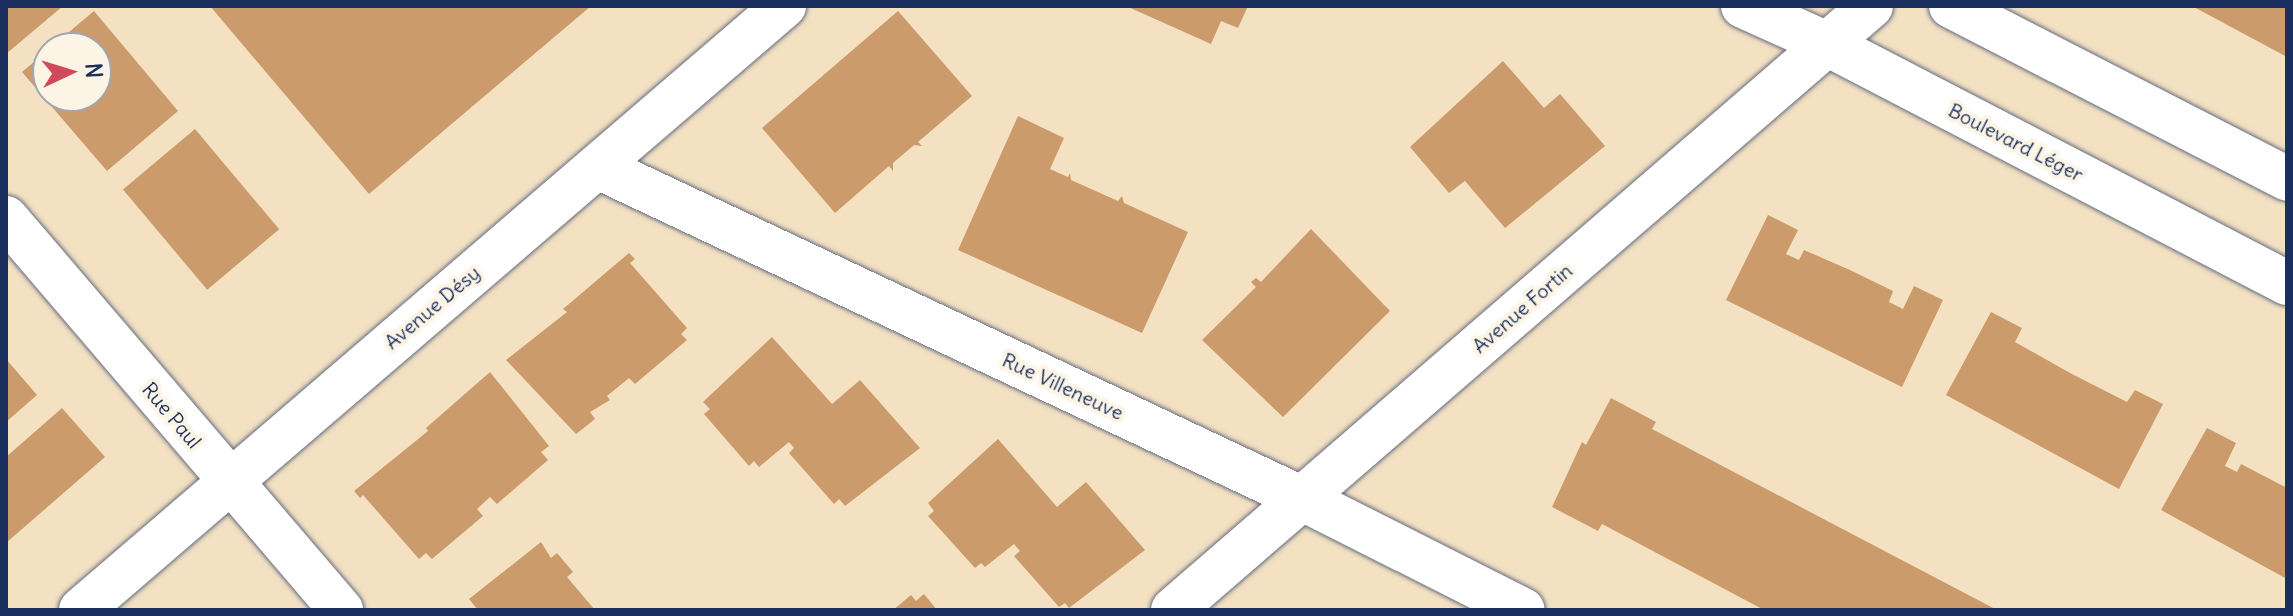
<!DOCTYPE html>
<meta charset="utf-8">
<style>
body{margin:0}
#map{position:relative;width:2293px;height:616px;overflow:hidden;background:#f3e1c2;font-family:Delius,sans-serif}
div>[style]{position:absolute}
.building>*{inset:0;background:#cc9b6b;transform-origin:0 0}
.roads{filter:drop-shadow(0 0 2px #676d81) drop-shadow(0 0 2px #676d81)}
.street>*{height:44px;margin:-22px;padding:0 22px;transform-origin:22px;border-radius:22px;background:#fff}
.secondary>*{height:44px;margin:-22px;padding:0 22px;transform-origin:22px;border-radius:22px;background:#fff}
span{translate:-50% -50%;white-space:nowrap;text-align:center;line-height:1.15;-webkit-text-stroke:8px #fcf5e5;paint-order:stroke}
.street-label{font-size:20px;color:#1b2f5e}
.frame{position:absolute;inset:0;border:8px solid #1b2f5e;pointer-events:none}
.north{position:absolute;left:32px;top:32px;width:80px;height:80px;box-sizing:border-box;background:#fcf5e5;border:2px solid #a2a6af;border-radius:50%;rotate:86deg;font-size:22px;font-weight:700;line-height:32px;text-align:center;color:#1b2f5e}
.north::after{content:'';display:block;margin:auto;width:28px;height:36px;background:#d1495b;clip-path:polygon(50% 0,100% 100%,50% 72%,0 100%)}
</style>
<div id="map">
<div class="building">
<i style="clip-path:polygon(6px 6px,63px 6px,6px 54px)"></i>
<i style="clip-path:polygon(210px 6px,591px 6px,369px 194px)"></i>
<i style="clip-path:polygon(1126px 6px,1248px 6px,1238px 28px,1221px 21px,1211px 44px)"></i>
<i style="clip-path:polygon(2192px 6px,2287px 6px,2287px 57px)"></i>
<i style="clip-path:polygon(94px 11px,178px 111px,107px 171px,22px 72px,48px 50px,48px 96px,96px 96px,96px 48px,50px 48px)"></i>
<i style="clip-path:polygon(898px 11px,972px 96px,918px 142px,922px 146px,914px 145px,893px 163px,893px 171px,889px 166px,835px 213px,762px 128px)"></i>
<i style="clip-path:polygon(1503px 61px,1544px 108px,1560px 94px,1605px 146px,1505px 228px,1465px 181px,1449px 193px,1410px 147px)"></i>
<i style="clip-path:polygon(1018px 116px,1064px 138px,1050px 169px,1068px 177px,1070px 173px,1071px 180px,1118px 201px,1122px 196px,1124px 203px,1188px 232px,1142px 333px,958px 250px)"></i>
<i style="left:195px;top:129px;width:131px;height:94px;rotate:50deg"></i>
<i style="clip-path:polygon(1768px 215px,1798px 230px,1786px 254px,1799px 260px,1804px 250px,1850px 270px,1893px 291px,1889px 302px,1903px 309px,1914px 286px,1943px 300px,1902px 387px,1726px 300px)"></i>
<i style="clip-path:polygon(1311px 229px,1390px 311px,1283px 417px,1202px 340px,1256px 287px,1251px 282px,1256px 278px,1261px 282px)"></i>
<i style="clip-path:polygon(629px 253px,635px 259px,630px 263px,687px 328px,681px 334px,687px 340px,635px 384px,629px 378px,607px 396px,610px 400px,590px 412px,595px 419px,576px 434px,506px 360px,567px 312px,563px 309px)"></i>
<i style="clip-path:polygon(1991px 312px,2022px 328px,2015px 342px,2070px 373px,2127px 402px,2135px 390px,2163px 404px,2119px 489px,1946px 395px)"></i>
<i style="clip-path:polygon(772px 337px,832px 404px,860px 380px,920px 448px,845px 506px,839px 499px,834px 504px,789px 453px,794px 448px,789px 442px,759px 467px,754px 461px,749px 466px,704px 414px,710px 409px,703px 402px)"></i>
<i style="clip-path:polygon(6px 359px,37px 395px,6px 422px)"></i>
<i style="clip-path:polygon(490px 372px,549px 446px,541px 452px,548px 460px,497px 504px,490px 497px,477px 509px,483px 516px,432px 559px,426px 553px,419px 559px,363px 495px,360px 498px,354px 491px,428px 431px,426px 428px)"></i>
<i style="clip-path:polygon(1611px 398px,1656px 422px,1652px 429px,1997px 610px,1764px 610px,1602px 524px,1598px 531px,1552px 507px,1582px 442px,1586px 445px)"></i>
<i style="clip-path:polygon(62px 408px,105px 457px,6px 543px,6px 457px)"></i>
<i style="clip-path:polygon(2207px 428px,2236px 443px,2225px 466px,2237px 472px,2241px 464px,2287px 488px,2287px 579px,2161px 510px)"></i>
<i style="clip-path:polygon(998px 439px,1057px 507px,1086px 482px,1145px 550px,1069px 608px,1065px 603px,1059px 607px,1014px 556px,1020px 551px,1014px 544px,985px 567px,981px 563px,975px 568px,928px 516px,934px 511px,928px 503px)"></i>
<i style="clip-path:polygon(541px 542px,551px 558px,557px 553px,573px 572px,567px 577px,595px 610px,478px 610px,469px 599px)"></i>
<i style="clip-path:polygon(924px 594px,937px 610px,893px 610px,911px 595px,916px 601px)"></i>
</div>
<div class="roads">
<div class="street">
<i style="left:600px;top:168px;width:777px;rotate:25.21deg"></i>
<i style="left:1303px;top:499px;width:246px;rotate:26.8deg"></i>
<i style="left:6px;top:218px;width:516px;rotate:49.48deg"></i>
<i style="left:81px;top:610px;width:927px;rotate:-40.67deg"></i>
<i style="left:1173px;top:610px;width:923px;rotate:-40.87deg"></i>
</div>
<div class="secondary">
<i style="left:1743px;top:6px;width:90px;rotate:24.3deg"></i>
<i style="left:1825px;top:43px;width:521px;rotate:27.45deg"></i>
<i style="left:1951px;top:6px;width:378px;rotate:27.2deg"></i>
</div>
</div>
<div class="street-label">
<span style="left:2016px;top:142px;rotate:27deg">Boulevard Léger</span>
<span style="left:432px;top:307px;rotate:-40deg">Avenue Désy</span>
<span style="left:1522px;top:308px;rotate:-41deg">Avenue Fortin</span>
<span style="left:1063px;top:386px;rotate:25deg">Rue Villeneuve</span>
<span style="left:172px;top:415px;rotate:50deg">Rue Paul</span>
</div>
<div class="frame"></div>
<div class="north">N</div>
</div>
